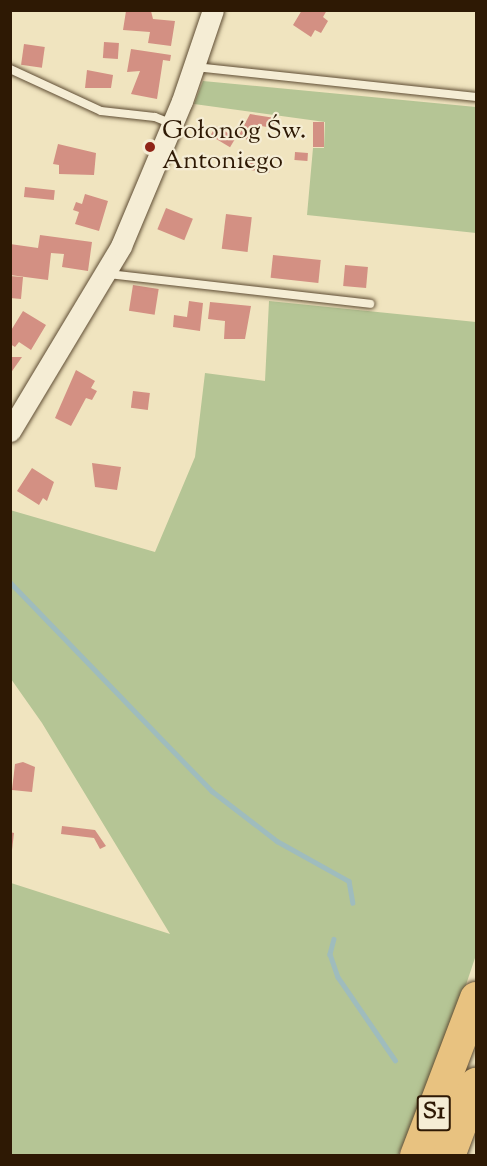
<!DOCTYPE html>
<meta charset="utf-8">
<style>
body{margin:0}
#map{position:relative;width:487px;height:1166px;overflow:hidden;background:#f0e4bf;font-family:"Sorts Mill Goudy",serif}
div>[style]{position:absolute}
.green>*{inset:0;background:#b5c595}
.stream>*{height:4.5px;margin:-2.25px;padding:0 2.25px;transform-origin:2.25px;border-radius:2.25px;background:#9fbcbd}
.building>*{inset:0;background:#d39083;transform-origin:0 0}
.roads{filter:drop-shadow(0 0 2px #5e4c33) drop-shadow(0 0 2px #5e4c33)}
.service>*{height:8px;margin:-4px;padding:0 4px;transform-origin:4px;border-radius:4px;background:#f5edd5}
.tertiary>*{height:21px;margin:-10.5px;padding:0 10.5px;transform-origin:10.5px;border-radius:10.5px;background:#f5edd5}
.motorway>*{height:32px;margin:-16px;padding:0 16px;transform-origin:16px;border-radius:16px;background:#e8c280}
.dots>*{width:16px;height:16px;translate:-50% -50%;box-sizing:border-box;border:3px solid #f5edd5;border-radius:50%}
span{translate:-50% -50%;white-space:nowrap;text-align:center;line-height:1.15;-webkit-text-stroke:4.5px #f5edd5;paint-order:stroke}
.shield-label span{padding:2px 4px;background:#f5edd5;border:2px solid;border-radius:4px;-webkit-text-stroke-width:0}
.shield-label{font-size:24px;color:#2e1904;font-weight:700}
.poi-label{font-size:26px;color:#2e1904}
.left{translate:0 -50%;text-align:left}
.frame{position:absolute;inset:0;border:12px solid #2e1904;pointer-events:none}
</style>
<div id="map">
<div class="green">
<i style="clip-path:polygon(203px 81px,476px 107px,476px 233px,307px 215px,313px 148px,324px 148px,325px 122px,194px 104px)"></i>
<i style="clip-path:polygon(269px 301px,476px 322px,476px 955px,437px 1071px,398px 1155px,11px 1155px,11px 883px,170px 934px,42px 723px,11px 679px,10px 510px,155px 552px,195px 457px,205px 373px,265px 381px)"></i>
</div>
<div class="stream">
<i style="left:10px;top:582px;width:291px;rotate:46deg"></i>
<i style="left:212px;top:791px;width:82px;rotate:37.6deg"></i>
<i style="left:277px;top:841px;width:82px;rotate:29.1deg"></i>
<i style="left:349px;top:881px;width:22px;rotate:80deg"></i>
<i style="left:334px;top:939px;width:16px;rotate:105deg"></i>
<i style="left:330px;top:954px;width:24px;rotate:71deg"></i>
<i style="left:338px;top:977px;width:101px;rotate:55.5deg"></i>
</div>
<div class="building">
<i style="clip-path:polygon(137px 10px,151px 11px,153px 19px,175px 21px,171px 46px,148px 43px,150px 32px,123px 30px,126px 11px)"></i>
<i style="clip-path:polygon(302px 10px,327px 10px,323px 17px,328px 21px,321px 33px,315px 30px,311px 37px,293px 25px)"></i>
<i style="left:104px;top:42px;width:15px;height:16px;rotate:4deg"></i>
<i style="left:24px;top:44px;width:21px;height:21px;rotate:8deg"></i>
<i style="clip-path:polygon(131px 49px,171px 55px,170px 61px,163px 60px,157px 99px,131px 94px,140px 71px,127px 72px)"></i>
<i style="clip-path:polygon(87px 70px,113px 75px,111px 88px,85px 88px)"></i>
<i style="clip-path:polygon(250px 114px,275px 118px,273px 128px,261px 126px,251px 142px,239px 135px)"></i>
<i style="left:313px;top:122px;width:11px;height:25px"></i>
<i style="left:216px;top:126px;width:23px;height:11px;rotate:31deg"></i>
<i style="clip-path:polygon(58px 144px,96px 153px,94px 175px,59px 174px,59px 165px,53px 164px)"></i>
<i style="left:295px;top:152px;width:13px;height:8px;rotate:4deg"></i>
<i style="left:245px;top:159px;width:26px;height:10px;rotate:9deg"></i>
<i style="left:25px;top:187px;width:30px;height:10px;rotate:6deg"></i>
<i style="clip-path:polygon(85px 194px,108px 201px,99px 231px,75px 224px,79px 212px,73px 210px,76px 202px,82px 204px)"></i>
<i style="left:166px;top:208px;width:29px;height:23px;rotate:22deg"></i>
<i style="left:226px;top:214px;width:26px;height:35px;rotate:7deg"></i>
<i style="clip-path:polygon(40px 235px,92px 242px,88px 271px,62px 267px,64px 254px,51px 253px,48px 280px,10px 275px,10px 244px,38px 248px)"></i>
<i style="left:273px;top:255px;width:48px;height:23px;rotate:6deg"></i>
<i style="left:345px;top:265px;width:23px;height:21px;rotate:5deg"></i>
<i style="clip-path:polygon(10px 276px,23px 277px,21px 299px,10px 298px)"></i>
<i style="left:133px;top:285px;width:26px;height:26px;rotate:9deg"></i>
<i style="clip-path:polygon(189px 301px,203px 303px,200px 331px,173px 327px,174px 315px,187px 317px)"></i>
<i style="clip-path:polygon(210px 302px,251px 306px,245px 339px,224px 339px,225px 321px,208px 319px)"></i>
<i style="clip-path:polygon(23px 311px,46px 325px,31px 350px,19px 342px,15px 347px,10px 344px,10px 332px)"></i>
<i style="clip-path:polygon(10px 357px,22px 357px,10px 374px)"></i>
<i style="clip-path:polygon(76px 370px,95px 381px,91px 388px,97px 391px,92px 400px,86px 398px,71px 426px,55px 418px)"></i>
<i style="left:133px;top:391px;width:17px;height:17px;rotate:7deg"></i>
<i style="clip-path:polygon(92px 463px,121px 467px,117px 490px,95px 487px)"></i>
<i style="clip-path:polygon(32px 468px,54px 482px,47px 501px,43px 498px,39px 505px,17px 491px)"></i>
<i style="clip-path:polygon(23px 762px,35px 767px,32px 792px,12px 790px,15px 764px)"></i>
<i style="clip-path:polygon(62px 826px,95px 830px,106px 846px,100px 849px,94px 838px,61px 834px)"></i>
<i style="clip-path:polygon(10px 832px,14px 833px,12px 850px,10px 850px)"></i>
</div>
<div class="roads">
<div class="service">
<i style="left:195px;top:67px;width:283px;rotate:6.1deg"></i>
<i style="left:10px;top:69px;width:100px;rotate:24.8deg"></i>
<i style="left:101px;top:111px;width:54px;rotate:6.3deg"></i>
<i style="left:155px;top:117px;width:18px;rotate:22deg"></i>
<i style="left:108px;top:274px;width:264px;rotate:6.5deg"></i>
</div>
<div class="tertiary">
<i style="left:10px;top:431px;width:216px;rotate:-59deg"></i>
<i style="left:121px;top:246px;width:157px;rotate:-67.2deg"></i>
<i style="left:182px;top:101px;width:96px;rotate:-71.2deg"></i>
</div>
<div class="motorway">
<i style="left:416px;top:1156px;width:169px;rotate:-69.2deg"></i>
<i style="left:449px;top:1156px;width:77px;rotate:-69.4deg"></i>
</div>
</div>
<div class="dots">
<i style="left:150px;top:147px;background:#8f2418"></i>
</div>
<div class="shield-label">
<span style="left:434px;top:1113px">S1</span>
</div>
<div class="poi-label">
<span class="left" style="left:162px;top:147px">Gołonóg Św.<br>Antoniego</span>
</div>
<div class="frame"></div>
</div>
